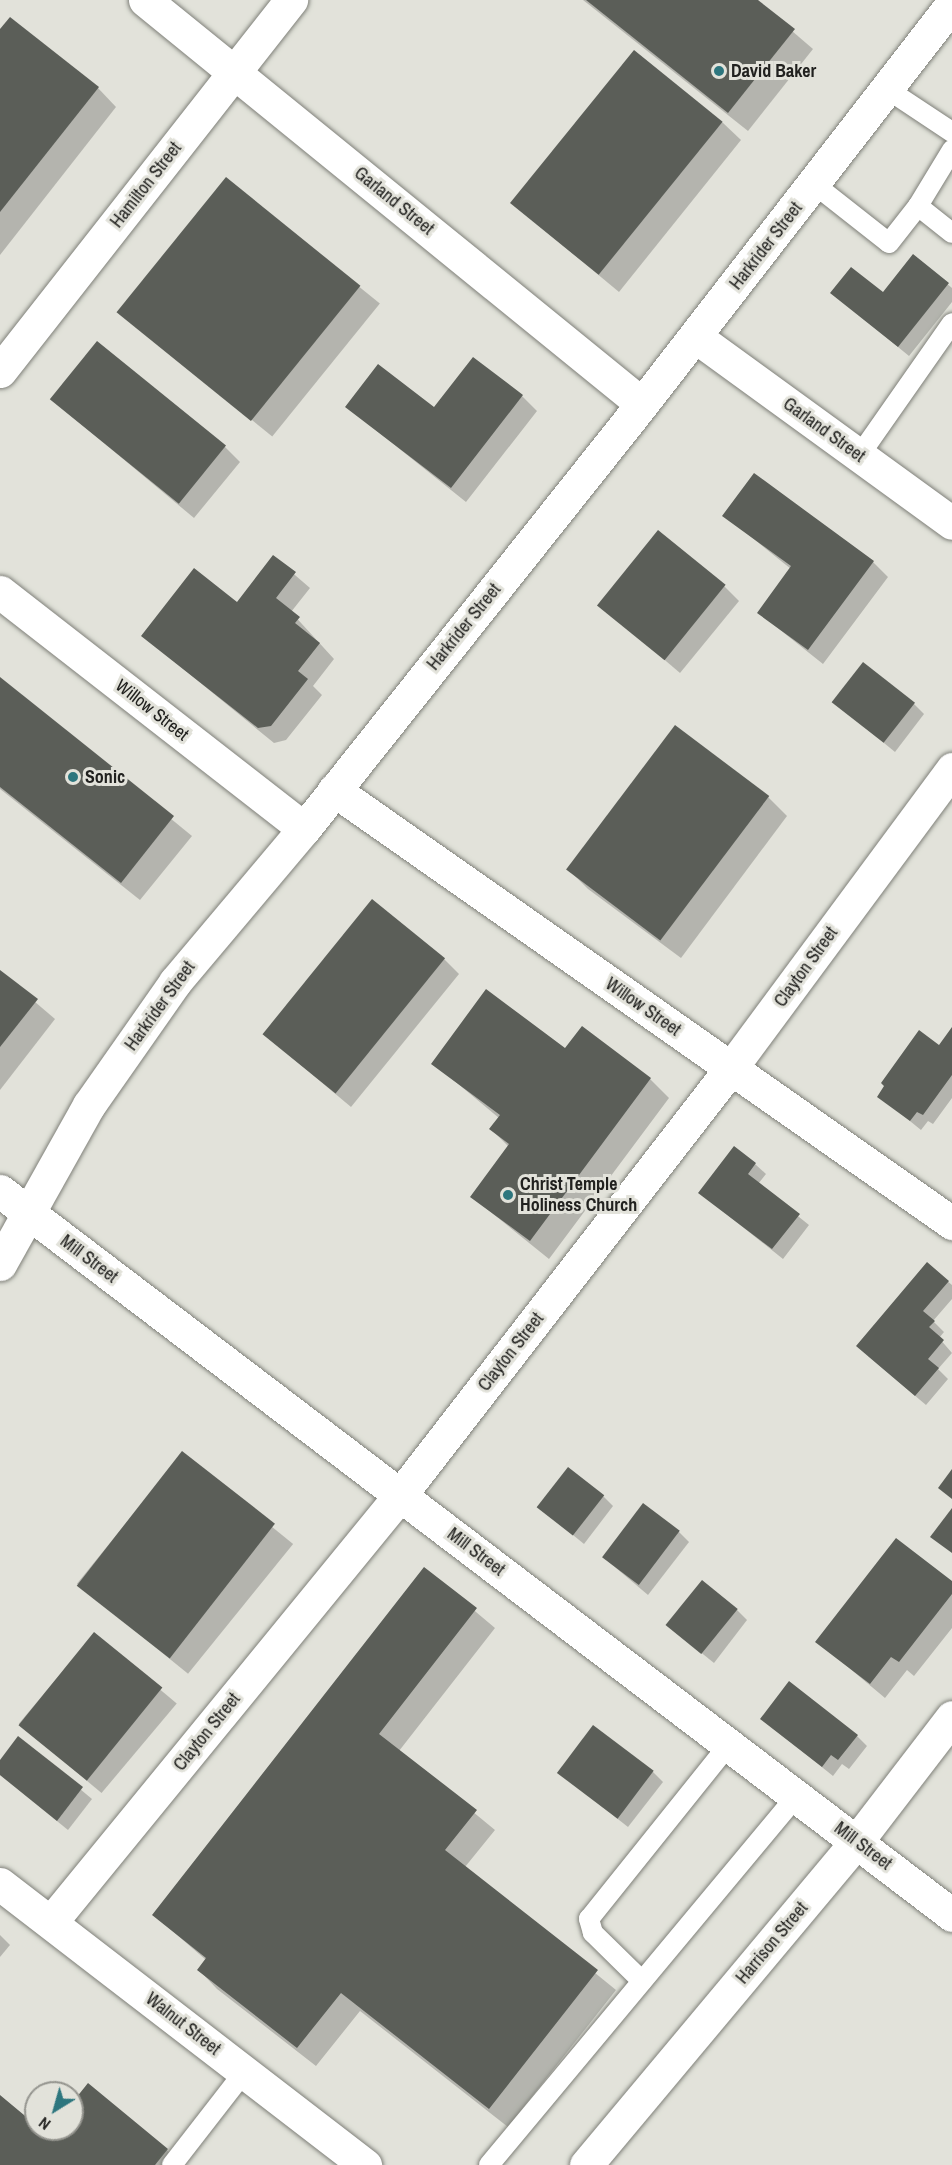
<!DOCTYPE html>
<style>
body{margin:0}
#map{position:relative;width:952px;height:2165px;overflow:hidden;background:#e2e2da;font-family:"Archivo Narrow",sans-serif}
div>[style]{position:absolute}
.shadow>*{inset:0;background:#0003;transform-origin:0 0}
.building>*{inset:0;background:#5b5e58;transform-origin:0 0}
.roads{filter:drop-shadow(0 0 2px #7f8079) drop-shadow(0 0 2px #7f8079)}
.lane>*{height:20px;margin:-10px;padding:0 10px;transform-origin:10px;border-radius:10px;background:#fff}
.street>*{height:33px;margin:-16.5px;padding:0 16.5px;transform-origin:16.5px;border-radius:16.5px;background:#fff}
.primary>*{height:33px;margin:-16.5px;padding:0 16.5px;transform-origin:16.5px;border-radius:16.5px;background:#fff}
.dots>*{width:16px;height:16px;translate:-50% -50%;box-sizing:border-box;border:3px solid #e2e2da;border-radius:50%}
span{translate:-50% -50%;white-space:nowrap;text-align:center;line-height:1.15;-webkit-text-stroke:6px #e2e2da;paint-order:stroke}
.poi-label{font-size:18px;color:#21211f;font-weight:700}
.left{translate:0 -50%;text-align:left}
.street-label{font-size:18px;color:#21211f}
.north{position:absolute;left:24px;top:2081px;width:60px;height:60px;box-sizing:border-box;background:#e2e2da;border:2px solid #95958f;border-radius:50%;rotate:217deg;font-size:16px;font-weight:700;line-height:24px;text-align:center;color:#21211f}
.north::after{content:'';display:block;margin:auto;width:21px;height:27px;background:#2d767e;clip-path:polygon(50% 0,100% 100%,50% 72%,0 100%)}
</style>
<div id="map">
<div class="shadow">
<i style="clip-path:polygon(583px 0,756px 0,813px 49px,748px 131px)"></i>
<i style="clip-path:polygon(0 32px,98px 88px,116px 107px,0 255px)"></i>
<i style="clip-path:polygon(722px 122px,741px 140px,619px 292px,513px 204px)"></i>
<i style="left:226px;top:179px;width:198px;height:171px;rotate:39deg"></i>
<i style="clip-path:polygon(914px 256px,952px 288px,952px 302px,909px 356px,832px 293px,883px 294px)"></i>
<i style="clip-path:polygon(522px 396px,537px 411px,466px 502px,347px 407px,434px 410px)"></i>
<i style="clip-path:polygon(51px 399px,225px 447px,240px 462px,194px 518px)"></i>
<i style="clip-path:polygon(724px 515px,873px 562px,888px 577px,823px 664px,759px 613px,791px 569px)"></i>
<i style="clip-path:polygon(274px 557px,310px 588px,291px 612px,334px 659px,313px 686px,322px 695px,286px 740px,274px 743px,143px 636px,237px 604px)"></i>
<i style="clip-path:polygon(724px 586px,739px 601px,680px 673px,599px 604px)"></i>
<i style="clip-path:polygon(0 679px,192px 836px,140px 900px,0 789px)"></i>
<i style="clip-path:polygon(834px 702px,914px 704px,924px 714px,895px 752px)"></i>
<i style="clip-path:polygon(768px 797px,787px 816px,681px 958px,588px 889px,569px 870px)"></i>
<i style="clip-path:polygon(444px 959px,459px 974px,351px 1107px,265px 1035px)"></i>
<i style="clip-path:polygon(0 972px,55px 1019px,0 1090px)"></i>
<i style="clip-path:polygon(952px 1031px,952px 1098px,933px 1124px,928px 1121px,921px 1130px,879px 1096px,886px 1086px,939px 1047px)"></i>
<i style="clip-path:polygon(566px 1050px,650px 1079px,669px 1098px,549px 1259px,472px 1197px,509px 1147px,491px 1129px,499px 1118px,433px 1063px)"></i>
<i style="clip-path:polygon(755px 1164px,766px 1174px,758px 1184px,809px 1225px,783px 1259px,700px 1193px)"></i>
<i style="clip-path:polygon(927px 1264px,952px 1285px,952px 1299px,933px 1321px,944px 1332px,939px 1338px,952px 1353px,938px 1369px,948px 1379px,926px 1405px,868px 1356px)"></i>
<i style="left:182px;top:1454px;width:143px;height:167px;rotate:39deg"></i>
<i style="clip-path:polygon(603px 1496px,613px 1506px,584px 1544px,540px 1508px)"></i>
<i style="clip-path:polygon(679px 1532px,689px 1542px,648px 1595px,603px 1557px)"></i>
<i style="clip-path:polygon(425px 1569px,495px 1628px,399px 1751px,495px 1830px,465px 1867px,616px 1990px,508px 2127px,360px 2011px,316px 2066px,217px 1989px,199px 1970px,206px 1960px,154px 1915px)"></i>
<i style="clip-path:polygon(952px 1583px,952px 1628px,914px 1676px,907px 1670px,885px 1698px,817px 1641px)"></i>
<i style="clip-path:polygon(737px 1610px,747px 1620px,714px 1663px,668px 1626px)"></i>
<i style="left:94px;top:1634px;width:108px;height:117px;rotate:40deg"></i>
<i style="clip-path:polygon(762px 1719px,857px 1736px,867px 1746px,849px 1769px,842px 1764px,833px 1776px)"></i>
<i style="clip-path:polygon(19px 1738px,92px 1799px,68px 1830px,0 1775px,0 1762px)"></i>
<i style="clip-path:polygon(653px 1772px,663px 1782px,628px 1827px,559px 1773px)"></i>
<i style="clip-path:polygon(0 1935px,10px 1945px,0 1957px)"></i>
<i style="clip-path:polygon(0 2097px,47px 2136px,52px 2129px,72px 2129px,72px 2105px,167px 2150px,181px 2165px,0 2165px)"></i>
</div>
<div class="building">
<i style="clip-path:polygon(586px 0,758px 0,795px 29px,728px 113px)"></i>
<i style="clip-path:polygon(10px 17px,99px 87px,0 212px,0 29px)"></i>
<i style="left:634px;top:50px;width:114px;height:197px;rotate:39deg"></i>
<i style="left:226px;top:177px;width:173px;height:174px;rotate:39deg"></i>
<i style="clip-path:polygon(913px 254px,949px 283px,898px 347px,830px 293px,851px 267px,883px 292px)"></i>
<i style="left:97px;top:341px;width:166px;height:75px;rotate:39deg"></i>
<i style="clip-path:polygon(473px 357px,523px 395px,451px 488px,345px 407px,378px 364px,434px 407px)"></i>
<i style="clip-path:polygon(754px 473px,874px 561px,808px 650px,757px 613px,791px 566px,722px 516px)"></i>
<i style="left:658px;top:530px;width:87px;height:97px;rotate:39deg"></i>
<i style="clip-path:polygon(273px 555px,296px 572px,276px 598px,300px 617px,295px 623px,320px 643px,298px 671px,308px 679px,271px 726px,258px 728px,141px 636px,194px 568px,237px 602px)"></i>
<i style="left:863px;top:662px;width:66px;height:51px;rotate:38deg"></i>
<i style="clip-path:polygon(0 677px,174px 816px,121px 883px,0 787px)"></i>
<i style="left:675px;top:725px;width:118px;height:181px;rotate:37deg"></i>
<i style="left:372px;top:899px;width:94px;height:174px;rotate:39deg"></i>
<i style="clip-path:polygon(0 970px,38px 999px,0 1047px)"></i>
<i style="clip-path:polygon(486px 989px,565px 1048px,582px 1026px,651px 1078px,530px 1241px,470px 1197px,509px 1144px,489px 1129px,500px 1115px,431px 1064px)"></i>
<i style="clip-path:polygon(952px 1027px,952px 1075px,923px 1115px,917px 1112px,910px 1121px,877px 1097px,884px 1086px,881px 1083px,919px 1030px,939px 1045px)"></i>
<i style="clip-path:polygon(734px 1146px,756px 1163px,748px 1174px,800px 1214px,772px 1249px,698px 1193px)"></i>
<i style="clip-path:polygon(927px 1262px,949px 1281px,923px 1311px,935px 1321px,929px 1327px,944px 1340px,928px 1359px,939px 1368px,915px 1396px,856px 1346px)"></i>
<i style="left:182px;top:1451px;width:118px;height:171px;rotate:38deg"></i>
<i style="left:568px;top:1467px;width:46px;height:51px;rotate:38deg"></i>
<i style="clip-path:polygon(952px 1469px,952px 1499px,938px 1488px)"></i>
<i style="left:643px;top:1503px;width:46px;height:68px;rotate:37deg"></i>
<i style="clip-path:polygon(952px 1508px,952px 1553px,930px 1537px)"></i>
<i style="clip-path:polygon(896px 1538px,952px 1581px,952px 1594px,899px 1662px,891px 1657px,870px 1684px,815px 1642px)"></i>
<i style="clip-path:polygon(424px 1567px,477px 1608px,379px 1734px,477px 1810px,445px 1850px,598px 1970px,489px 2109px,341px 1993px,297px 2048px,197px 1970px,206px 1958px,152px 1915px)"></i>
<i style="left:702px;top:1580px;width:46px;height:58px;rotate:39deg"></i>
<i style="left:94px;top:1632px;width:88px;height:120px;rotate:39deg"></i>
<i style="clip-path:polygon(789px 1681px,858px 1735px,838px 1760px,831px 1755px,822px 1767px,760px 1719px)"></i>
<i style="left:593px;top:1725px;width:76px;height:60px;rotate:37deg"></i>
<i style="clip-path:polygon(18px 1736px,83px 1787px,57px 1821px,0 1775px,0 1760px)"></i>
<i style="clip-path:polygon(88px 2083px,168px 2149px,155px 2165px,0 2165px,0 2095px,36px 2125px,36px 2129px,47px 2133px,50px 2129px,72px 2129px,72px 2103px)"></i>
</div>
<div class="roads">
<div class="lane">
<i style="left:887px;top:89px;width:78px;rotate:33.5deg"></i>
<i style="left:952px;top:150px;width:66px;rotate:121.3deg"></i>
<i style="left:918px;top:206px;width:43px;rotate:38.5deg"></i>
<i style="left:814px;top:184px;width:95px;rotate:38.2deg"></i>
<i style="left:889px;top:243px;width:47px;rotate:-51.9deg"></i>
<i style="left:859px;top:456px;width:162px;rotate:-55deg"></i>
<i style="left:642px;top:1981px;width:69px;rotate:-135.6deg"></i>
<i style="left:593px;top:1933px;width:15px;rotate:-106deg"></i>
<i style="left:589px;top:1919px;width:224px;rotate:-51.3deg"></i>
<i style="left:172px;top:2165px;width:119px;rotate:-52.2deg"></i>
<i style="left:489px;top:2165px;width:480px;rotate:-50.2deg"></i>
</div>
<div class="street">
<i style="left:145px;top:0;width:640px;rotate:39.11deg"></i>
<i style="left:696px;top:337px;width:316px;rotate:36deg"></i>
<i style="left:0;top:371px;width:472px;rotate:-51.9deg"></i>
<i style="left:0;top:592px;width:385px;rotate:37.9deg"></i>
<i style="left:334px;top:790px;width:755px;rotate:35.02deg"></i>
<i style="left:0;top:1191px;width:1196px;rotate:37.25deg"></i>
<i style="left:0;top:1884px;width:461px;rotate:37.6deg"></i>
<i style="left:51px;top:1922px;width:553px;rotate:-50.73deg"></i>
<i style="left:401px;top:1494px;width:539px;rotate:-52.24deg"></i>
<i style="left:731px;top:1068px;width:372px;rotate:-53.5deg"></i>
<i style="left:586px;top:2165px;width:422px;rotate:-50.1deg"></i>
<i style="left:857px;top:1841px;width:156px;rotate:-52.5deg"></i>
</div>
<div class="primary">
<i style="left:0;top:1264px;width:182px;rotate:-60.8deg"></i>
<i style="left:89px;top:1105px;width:150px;rotate:-55deg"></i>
<i style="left:175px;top:982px;width:200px;rotate:-49.9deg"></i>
<i style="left:304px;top:829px;width:543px;rotate:-51.5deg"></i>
<i style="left:642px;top:404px;width:506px;rotate:-52.22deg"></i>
</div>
</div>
<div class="dots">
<i style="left:719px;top:71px;background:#2d767e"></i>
<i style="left:73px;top:777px;background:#2d767e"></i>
<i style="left:508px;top:1195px;background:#2d767e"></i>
</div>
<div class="poi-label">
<span class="left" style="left:731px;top:71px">David Baker</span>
<span class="left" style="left:85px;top:777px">Sonic</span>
<span class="left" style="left:520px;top:1195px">Christ Temple<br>Holiness Church</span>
</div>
<div class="street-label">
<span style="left:146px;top:185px;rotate:-52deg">Hamilton Street</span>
<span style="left:394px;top:201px;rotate:39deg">Garland Street</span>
<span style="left:766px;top:246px;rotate:-52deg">Harkrider Street</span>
<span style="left:824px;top:430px;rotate:36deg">Garland Street</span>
<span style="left:464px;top:627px;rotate:-51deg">Harkrider Street</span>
<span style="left:152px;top:710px;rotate:38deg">Willow Street</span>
<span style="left:806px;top:967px;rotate:-54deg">Clayton Street</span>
<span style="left:160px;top:1006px;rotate:-54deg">Harkrider Street</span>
<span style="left:643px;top:1007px;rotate:35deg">Willow Street</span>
<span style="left:89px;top:1259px;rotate:37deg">Mill Street</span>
<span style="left:511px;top:1352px;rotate:-52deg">Clayton Street</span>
<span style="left:476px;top:1552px;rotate:37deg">Mill Street</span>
<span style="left:207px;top:1732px;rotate:-51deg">Clayton Street</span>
<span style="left:863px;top:1846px;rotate:37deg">Mill Street</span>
<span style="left:772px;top:1943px;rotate:-50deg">Harrison Street</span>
<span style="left:183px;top:2024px;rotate:38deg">Walnut Street</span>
</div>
<div class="north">N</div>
</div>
